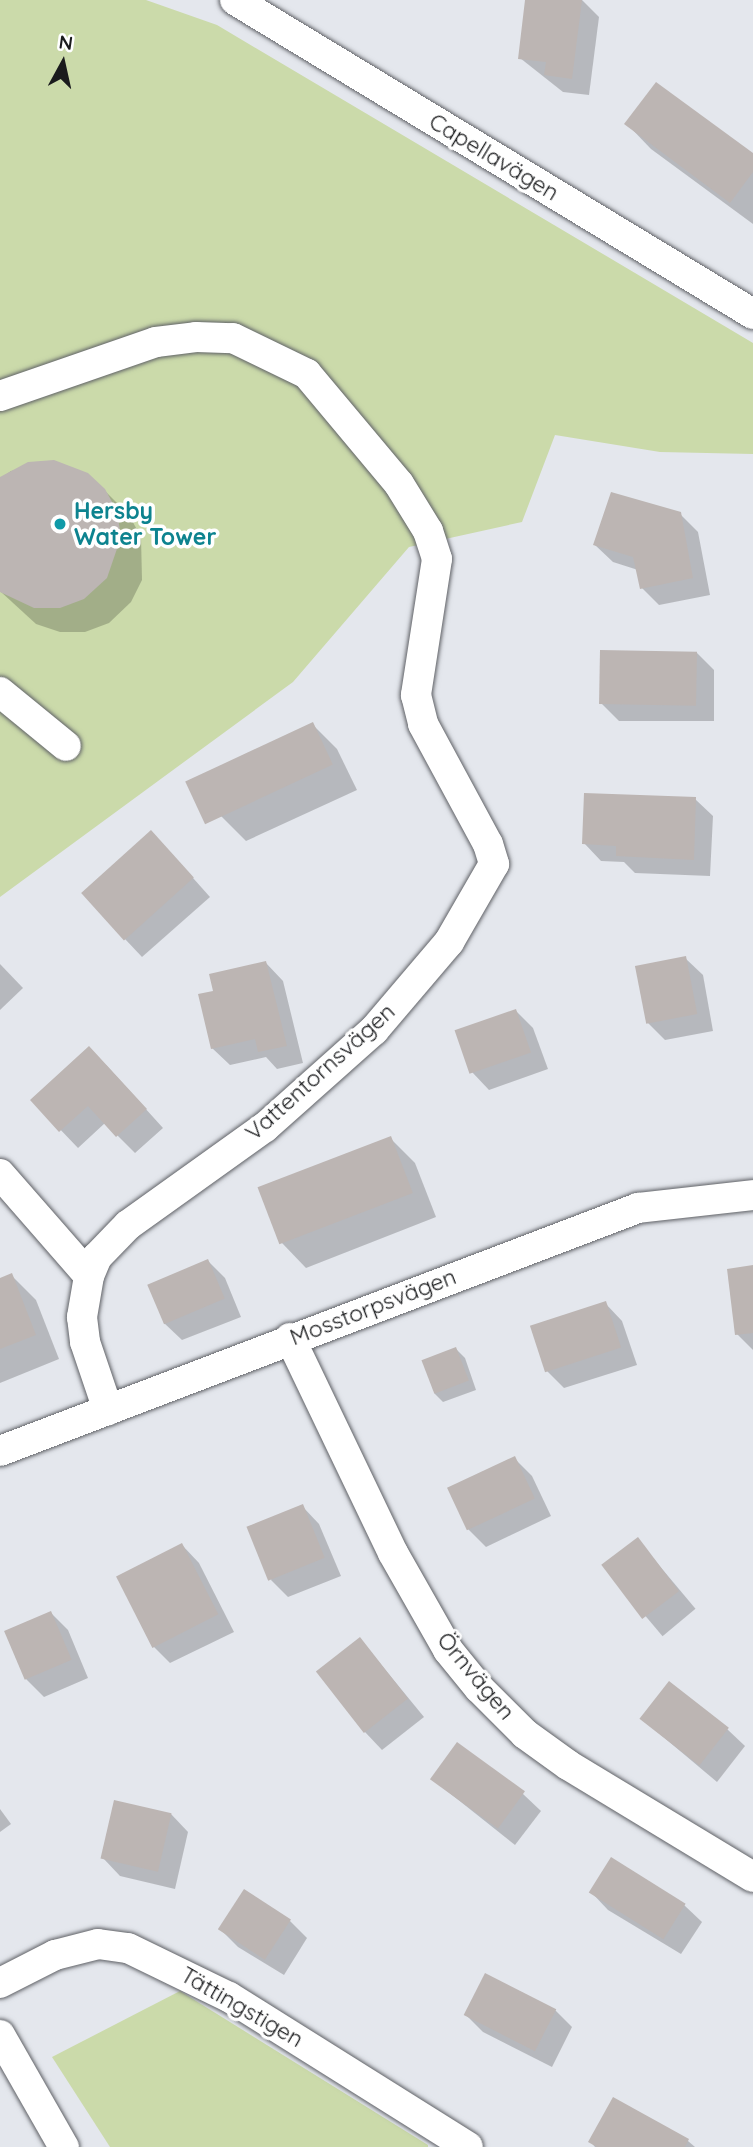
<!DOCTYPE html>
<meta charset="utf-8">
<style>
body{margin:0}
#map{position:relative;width:753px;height:2147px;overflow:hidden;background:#e4e7ed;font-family:Quicksand,sans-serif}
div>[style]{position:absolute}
.green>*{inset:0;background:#cbdaaa}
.shadow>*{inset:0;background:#0003;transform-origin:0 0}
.building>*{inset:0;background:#bcb5b3;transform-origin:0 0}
.roads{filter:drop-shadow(0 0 2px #5f6166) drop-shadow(0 0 2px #5f6166)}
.minor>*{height:30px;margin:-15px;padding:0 15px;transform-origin:15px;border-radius:15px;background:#fff}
.dots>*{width:19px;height:19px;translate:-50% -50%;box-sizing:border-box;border:4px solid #fff;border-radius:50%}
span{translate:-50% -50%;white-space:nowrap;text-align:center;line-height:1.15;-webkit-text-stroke:7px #fff;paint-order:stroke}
.street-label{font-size:23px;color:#1a1b1d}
.culture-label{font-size:23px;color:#0d838f;font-weight:700}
.left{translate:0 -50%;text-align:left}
.north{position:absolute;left:28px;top:28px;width:70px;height:70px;-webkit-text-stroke:5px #fff;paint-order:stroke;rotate:8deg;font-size:19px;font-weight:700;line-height:28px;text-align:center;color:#1a1b1d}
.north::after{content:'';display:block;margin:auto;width:24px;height:32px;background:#1a1b1d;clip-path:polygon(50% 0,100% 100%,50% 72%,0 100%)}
</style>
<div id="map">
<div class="green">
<i style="clip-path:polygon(0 0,146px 0,217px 25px,753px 343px,753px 454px,660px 452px,555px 435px,522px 522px,409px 547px,293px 682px,0 897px)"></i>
<i style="clip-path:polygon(180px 1991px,428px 2145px,428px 2147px,110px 2147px,52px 2057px)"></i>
</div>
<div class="shadow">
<i style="clip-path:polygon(527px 0,582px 0,599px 17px,589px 95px,563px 92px,520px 58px)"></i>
<i style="clip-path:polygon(627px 124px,753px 156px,753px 224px,651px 149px)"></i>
<i style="clip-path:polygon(54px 462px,104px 490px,129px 515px,141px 537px,142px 580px,131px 602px,109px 623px,85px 632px,60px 632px,36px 624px,0 591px,0 479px,11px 471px)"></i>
<i style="clip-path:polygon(680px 514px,698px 532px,710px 595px,659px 605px,642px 588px,638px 570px,613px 562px,595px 545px)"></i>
<i style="clip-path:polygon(696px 652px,714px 670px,714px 721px,619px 721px,602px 704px)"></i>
<i style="clip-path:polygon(312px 724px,337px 749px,357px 790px,246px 841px,188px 783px)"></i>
<i style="clip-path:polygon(695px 799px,713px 816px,710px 876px,635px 873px,624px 862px,601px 861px,584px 843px)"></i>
<i style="clip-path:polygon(168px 850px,210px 897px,142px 957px,125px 939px)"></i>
<i style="clip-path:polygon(685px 958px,703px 975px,713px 1031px,665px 1040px,648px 1023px)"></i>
<i style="clip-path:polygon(266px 963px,283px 981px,303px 1063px,277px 1069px,266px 1057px,230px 1065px,212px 1048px,215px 992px)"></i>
<i style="clip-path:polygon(0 964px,23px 988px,0 1010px)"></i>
<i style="clip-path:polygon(516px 1011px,533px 1028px,548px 1069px,489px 1090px,472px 1072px,457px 1032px)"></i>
<i style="clip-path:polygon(106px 1065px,163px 1128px,135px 1153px,105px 1123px,78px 1148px,32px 1100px)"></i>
<i style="clip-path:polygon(390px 1138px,415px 1163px,436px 1217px,306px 1268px,282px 1243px)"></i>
<i style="clip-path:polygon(208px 1261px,225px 1278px,241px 1317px,182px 1340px,164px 1323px)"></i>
<i style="clip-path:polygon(753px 1267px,753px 1350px,737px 1334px)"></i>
<i style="clip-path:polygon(11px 1275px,36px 1300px,59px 1359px,0 1383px,0 1280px)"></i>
<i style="clip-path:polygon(605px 1303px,622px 1321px,637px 1365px,564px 1388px,547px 1371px)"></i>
<i style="clip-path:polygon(456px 1349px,465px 1358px,476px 1390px,443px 1402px,435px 1394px,423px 1361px)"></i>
<i style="clip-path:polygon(514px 1458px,532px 1476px,551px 1516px,486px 1547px,468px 1529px)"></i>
<i style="clip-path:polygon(302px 1506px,319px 1524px,341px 1576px,288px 1597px,271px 1580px)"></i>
<i style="left:637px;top:1539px;width:91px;height:43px;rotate:50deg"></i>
<i style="clip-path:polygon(182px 1545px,199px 1563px,234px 1632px,170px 1663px,153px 1646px)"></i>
<i style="clip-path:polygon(51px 1613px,68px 1630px,88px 1678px,44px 1697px,26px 1679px)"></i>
<i style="clip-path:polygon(360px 1639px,424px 1717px,382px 1750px,365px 1732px)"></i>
<i style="clip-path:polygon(642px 1719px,727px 1729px,745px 1746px,717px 1782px)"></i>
<i style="clip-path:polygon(432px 1779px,523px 1794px,541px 1811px,515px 1845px)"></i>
<i style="clip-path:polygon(0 1809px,11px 1824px,0 1832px)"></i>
<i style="clip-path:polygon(171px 1814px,188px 1832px,175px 1889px,120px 1876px,103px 1858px)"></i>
<i style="clip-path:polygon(612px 1860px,684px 1905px,702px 1922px,681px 1954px,608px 1910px,591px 1892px)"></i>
<i style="clip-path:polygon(244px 1892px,290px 1921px,307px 1938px,284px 1975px,238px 1947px,221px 1930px)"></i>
<i style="clip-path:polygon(555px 2010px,572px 2027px,552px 2067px,483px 2032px,466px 2015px)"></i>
<i style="clip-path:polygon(614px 2100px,688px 2141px,695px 2147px,595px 2147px,591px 2142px)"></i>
</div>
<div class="building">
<i style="clip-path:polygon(525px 0,582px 0,572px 79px,544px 75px,546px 62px,518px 59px)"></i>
<i style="clip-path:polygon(656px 82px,753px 153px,753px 172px,730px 203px,624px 124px)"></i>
<i style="clip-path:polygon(54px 460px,88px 473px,105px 489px,117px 511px,121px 537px,107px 578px,84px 599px,60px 608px,34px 608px,0 592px,0 477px,28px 462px)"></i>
<i style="clip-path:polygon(611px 492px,681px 512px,693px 578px,640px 589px,633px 557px,593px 545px)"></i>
<i style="left:600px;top:650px;width:97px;height:54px;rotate:1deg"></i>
<i style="left:313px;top:722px;width:47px;height:141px;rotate:65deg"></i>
<i style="clip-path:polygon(584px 793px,696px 797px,694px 860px,616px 856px,616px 846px,582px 844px)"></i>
<i style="left:151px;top:830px;width:64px;height:94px;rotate:48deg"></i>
<i style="left:686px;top:956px;width:59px;height:52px;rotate:79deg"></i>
<i style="clip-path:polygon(266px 961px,287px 1046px,258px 1052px,255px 1039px,211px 1049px,198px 994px,213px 991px,209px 974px)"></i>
<i style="left:516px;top:1009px;width:46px;height:65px;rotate:71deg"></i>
<i style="clip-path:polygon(89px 1046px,147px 1109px,116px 1137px,88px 1106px,59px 1132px,30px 1100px)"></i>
<i style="left:391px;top:1136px;width:61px;height:143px;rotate:69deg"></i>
<i style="left:208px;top:1259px;width:43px;height:66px;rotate:67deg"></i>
<i style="clip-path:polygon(753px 1265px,753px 1333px,735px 1335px,727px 1269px)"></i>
<i style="clip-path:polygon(12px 1273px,36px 1335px,0 1349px,0 1278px)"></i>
<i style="left:606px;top:1301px;width:49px;height:80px;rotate:72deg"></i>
<i style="left:456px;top:1347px;width:36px;height:37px;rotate:69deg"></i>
<i style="left:515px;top:1456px;width:47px;height:75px;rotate:65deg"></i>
<i style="left:303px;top:1504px;width:58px;height:61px;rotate:68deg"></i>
<i style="left:638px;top:1537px;width:68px;height:46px;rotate:53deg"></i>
<i style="left:182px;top:1543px;width:80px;height:74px;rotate:63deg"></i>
<i style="left:51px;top:1611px;width:53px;height:51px;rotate:67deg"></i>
<i style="left:360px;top:1637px;width:78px;height:56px;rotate:52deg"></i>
<i style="left:669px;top:1681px;width:76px;height:48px;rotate:38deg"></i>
<i style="left:457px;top:1742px;width:84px;height:46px;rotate:36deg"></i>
<i style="left:114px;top:1800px;width:59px;height:60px;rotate:13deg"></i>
<i style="left:611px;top:1857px;width:88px;height:42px;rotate:32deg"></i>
<i style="left:244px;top:1889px;width:56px;height:48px;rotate:33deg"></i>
<i style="left:485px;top:1973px;width:80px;height:47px;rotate:27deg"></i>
<i style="clip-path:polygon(613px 2097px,689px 2139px,685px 2147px,597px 2147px,588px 2142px)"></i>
</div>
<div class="roads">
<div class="minor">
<i style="left:235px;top:0;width:606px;rotate:31.22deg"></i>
<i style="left:0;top:396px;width:165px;rotate:-19.1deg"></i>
<i style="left:156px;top:342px;width:40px;rotate:-7.1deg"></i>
<i style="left:196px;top:337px;width:37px;rotate:2deg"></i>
<i style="left:233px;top:338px;width:82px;rotate:25.9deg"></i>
<i style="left:307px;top:374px;width:143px;rotate:50.1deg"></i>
<i style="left:399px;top:484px;width:55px;rotate:58.3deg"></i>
<i style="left:428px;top:531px;width:29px;rotate:72deg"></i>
<i style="left:437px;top:559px;width:138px;rotate:98.8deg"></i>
<i style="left:416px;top:695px;width:30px;rotate:76deg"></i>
<i style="left:423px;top:724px;width:136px;rotate:61.6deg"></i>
<i style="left:488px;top:844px;width:21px;rotate:73deg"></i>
<i style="left:494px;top:864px;width:90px;rotate:120deg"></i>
<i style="left:449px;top:942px;width:116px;rotate:130.4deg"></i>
<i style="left:374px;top:1030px;width:146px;rotate:138.3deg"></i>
<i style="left:265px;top:1127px;width:168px;rotate:144.4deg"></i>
<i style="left:128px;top:1225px;width:45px;rotate:134.1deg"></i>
<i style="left:97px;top:1257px;width:21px;rotate:113deg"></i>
<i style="left:89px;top:1276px;width:42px;rotate:99.7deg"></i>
<i style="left:82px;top:1317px;width:25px;rotate:83deg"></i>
<i style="left:85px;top:1342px;width:72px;rotate:71.3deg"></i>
<i style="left:0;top:692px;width:85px;rotate:39.3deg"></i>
<i style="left:0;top:1174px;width:135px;rotate:48.9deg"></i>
<i style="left:290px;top:1338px;width:238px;rotate:64.4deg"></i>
<i style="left:393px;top:1553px;width:112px;rotate:60.4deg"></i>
<i style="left:448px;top:1650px;width:49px;rotate:50.8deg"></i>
<i style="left:479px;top:1688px;width:65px;rotate:45deg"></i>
<i style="left:525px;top:1734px;width:53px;rotate:35.8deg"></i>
<i style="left:568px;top:1765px;width:216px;rotate:31.2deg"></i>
<i style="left:0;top:1451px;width:683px;rotate:-20.85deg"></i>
<i style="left:638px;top:1208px;width:116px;rotate:-6.4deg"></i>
<i style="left:0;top:1983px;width:62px;rotate:-27deg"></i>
<i style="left:55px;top:1955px;width:44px;rotate:-14.3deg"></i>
<i style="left:98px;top:1944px;width:30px;rotate:8deg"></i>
<i style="left:128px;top:1948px;width:112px;rotate:25.9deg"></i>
<i style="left:229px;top:1997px;width:282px;rotate:32.1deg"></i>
<i style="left:0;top:2035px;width:129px;rotate:60.3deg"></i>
</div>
</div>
<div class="dots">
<i style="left:60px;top:524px;background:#0f9aa8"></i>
</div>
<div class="street-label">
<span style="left:494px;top:157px;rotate:31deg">Capellavägen</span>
<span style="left:320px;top:1072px;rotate:-42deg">Vattentornsvägen</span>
<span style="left:373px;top:1307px;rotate:-21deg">Mosstorpsvägen</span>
<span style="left:476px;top:1676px;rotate:50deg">Örnvägen</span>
<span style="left:242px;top:2007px;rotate:30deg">Tättingstigen</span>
</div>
<div class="culture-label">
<span class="left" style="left:74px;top:524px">Hersby<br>Water Tower</span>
</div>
<div class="north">N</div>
</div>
